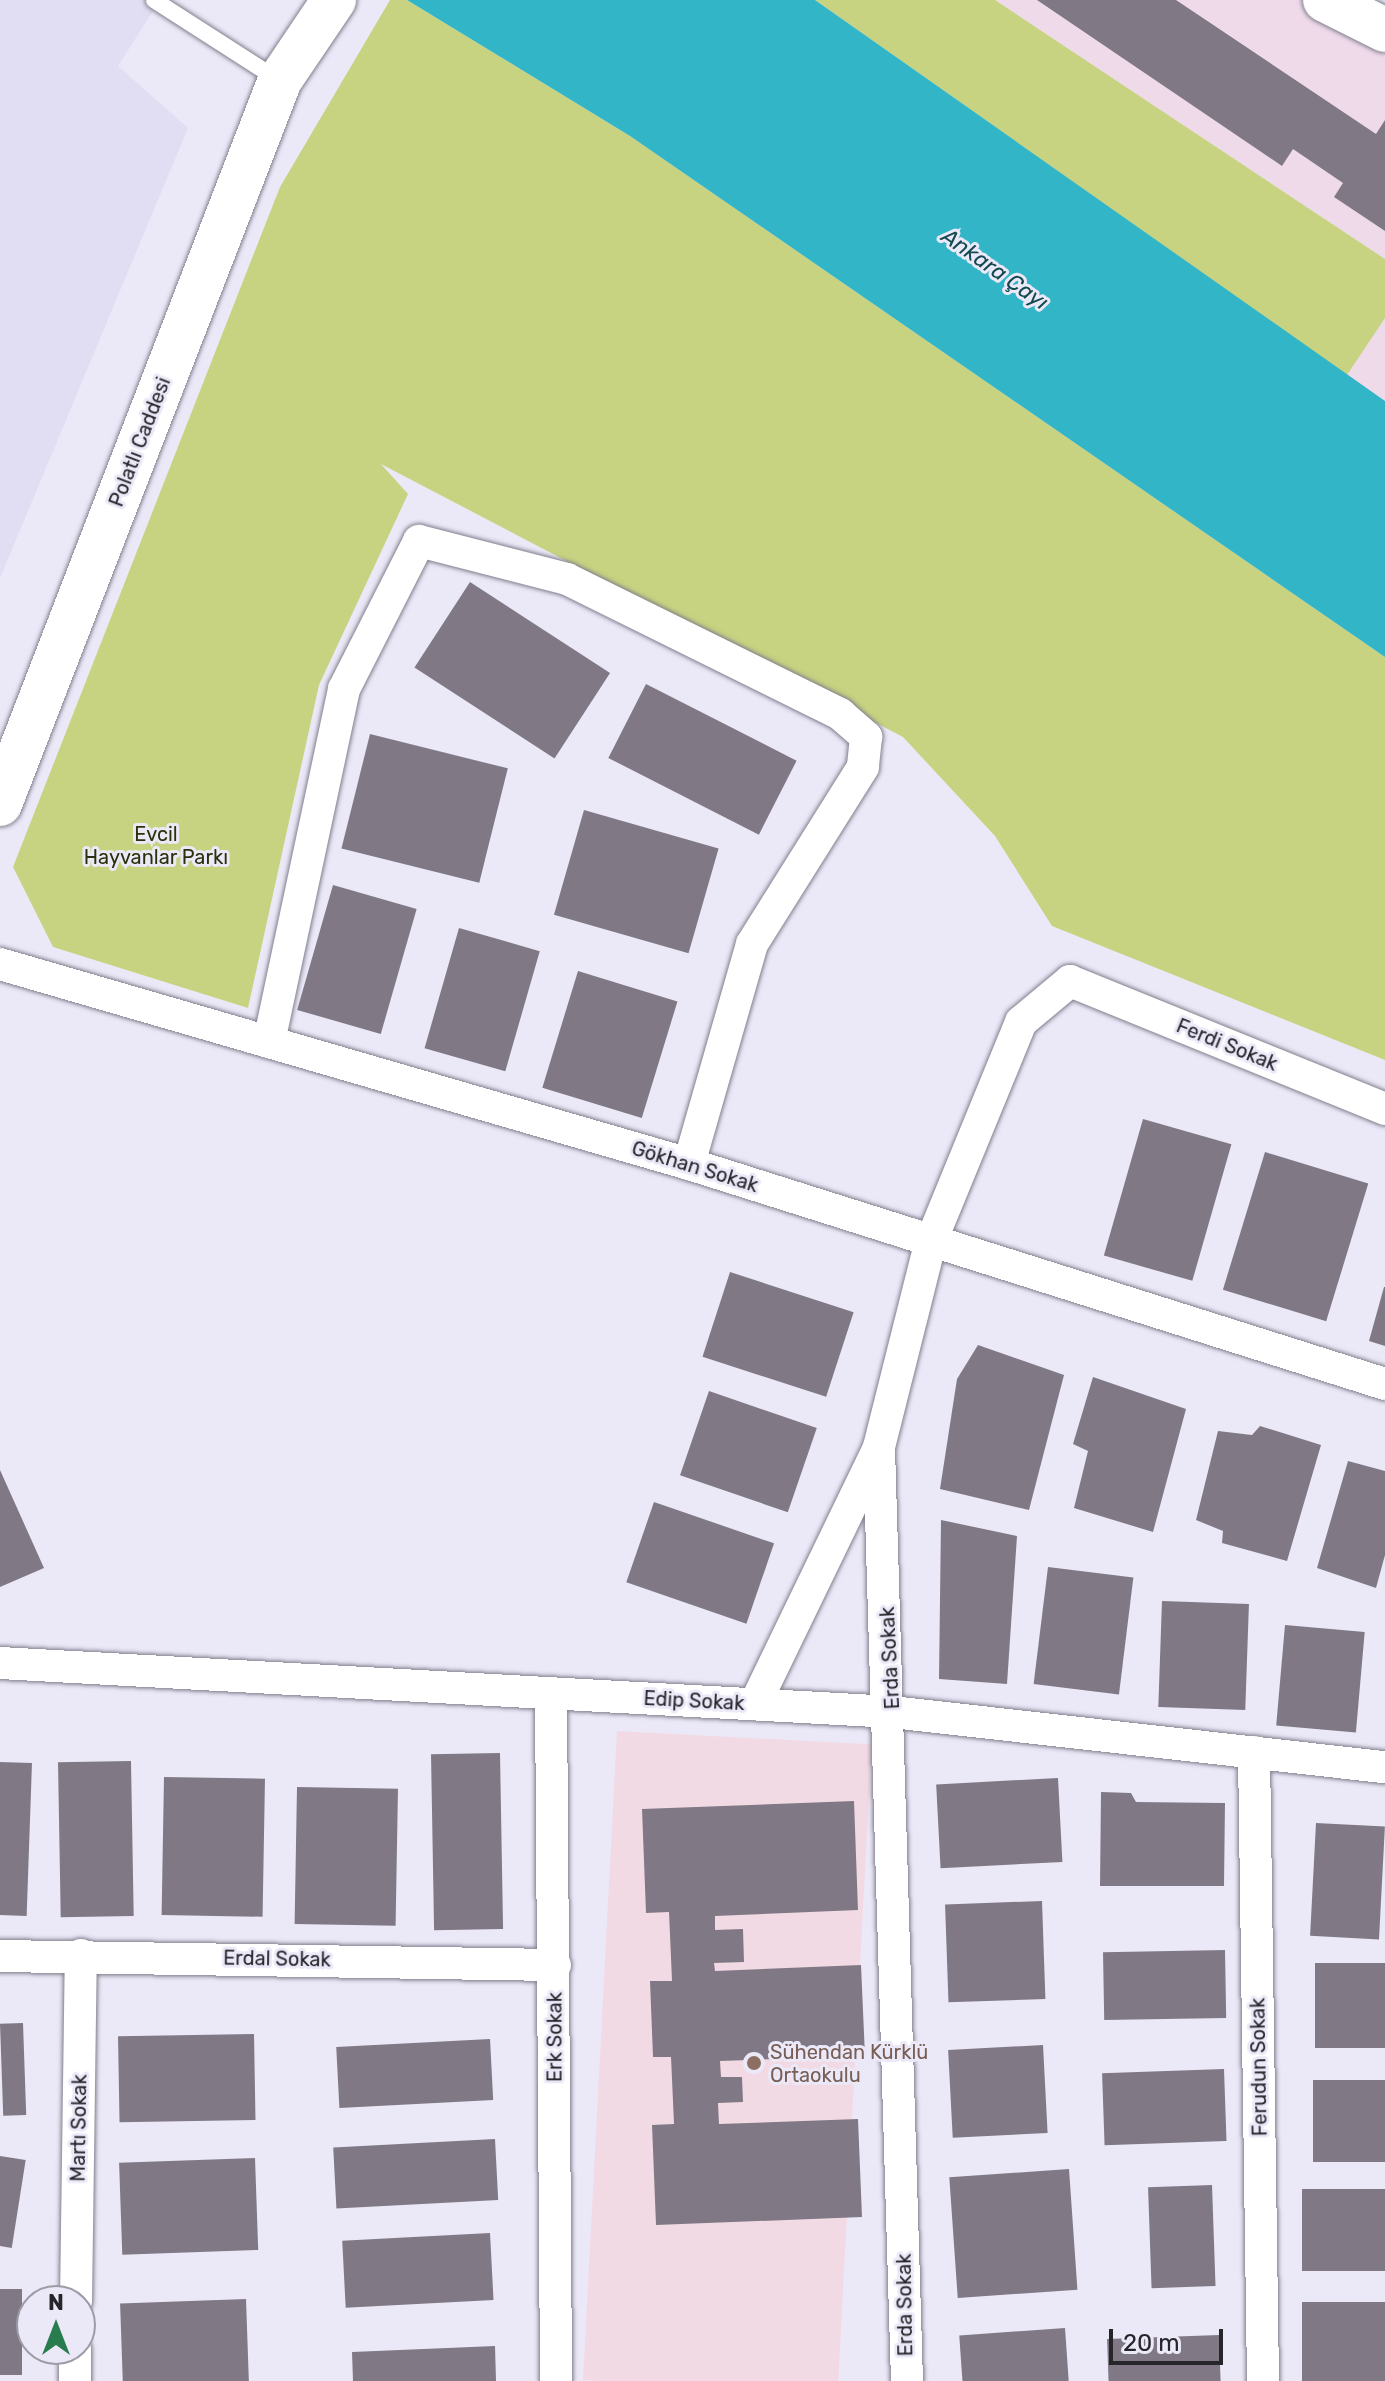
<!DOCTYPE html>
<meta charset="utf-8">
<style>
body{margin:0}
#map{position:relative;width:1385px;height:2381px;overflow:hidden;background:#ebe9f8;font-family:Rubik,sans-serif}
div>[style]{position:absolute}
.built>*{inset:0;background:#e1ddf3}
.industrial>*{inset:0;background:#efdaea}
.education>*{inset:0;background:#f2dae4;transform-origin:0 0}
.green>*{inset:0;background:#c8d381}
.water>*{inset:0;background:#31b5c7}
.building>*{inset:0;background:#807985;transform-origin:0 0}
.roads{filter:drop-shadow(0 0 2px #817f8c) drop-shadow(0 0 2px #817f8c)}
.lane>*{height:16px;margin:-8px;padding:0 8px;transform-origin:8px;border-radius:8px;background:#fff}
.street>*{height:32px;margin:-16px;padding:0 16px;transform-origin:16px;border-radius:16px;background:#fff}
.secondary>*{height:44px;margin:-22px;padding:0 22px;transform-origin:22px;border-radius:22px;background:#fff}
.dots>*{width:22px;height:22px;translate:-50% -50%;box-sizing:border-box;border:4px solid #ebe9f8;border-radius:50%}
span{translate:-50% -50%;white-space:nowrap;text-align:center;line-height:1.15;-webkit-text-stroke:6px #ebe9f8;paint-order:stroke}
.street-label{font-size:20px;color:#25252a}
.park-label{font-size:20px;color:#2c300a}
.education-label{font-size:20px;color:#785e54}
.left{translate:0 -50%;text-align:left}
.water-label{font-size:22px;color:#124951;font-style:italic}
.north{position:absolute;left:16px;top:2285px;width:80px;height:80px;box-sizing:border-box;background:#ebe9f8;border:2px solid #9c9ba6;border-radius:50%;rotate:0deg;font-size:22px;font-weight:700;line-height:32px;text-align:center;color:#25252a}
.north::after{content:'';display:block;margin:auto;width:28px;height:36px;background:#287c4e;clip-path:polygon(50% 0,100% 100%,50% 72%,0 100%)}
.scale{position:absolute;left:1109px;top:2329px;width:114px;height:36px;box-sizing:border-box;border:4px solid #25252a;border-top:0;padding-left:10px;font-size:24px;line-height:28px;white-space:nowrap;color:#25252a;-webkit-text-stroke:6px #ebe9f8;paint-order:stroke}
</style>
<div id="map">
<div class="built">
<i style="clip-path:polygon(0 0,160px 0,118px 66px,188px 128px,0 578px)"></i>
</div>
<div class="industrial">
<i style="clip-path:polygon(995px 0,1305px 0,1385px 55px,1385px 259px)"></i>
<i style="clip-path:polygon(1385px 318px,1385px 401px,1347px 375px)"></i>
</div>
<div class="education">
<i style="left:617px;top:1731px;width:255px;height:650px;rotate:3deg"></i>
</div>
<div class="green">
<i style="clip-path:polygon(390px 0,407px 0,630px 136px,1385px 657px,1385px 1060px,1052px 926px,995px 836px,903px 737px,381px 464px,408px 494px,319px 685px,248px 1008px,53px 947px,13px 867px,280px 187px)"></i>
<i style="clip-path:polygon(815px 0,995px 0,1385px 259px,1385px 318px,1347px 375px)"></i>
</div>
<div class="water">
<i style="clip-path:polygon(407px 0,815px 0,1385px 401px,1385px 657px,630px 136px)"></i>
</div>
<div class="building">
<i style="clip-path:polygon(1037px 0,1176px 0,1376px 134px,1385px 120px,1385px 231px,1334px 197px,1343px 183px,1293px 149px,1282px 166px)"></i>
<i style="left:470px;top:582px;width:167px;height:102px;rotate:33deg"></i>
<i style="left:646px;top:684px;width:169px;height:83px;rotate:27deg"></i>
<i style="left:370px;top:734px;width:142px;height:118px;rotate:14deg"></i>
<i style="left:584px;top:810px;width:140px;height:109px;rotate:16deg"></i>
<i style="left:333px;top:885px;width:87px;height:130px;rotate:16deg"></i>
<i style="left:459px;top:928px;width:84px;height:125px;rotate:16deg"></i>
<i style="left:578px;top:971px;width:104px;height:122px;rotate:17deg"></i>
<i style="left:1143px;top:1119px;width:92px;height:142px;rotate:16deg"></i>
<i style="left:1265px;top:1152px;width:108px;height:144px;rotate:17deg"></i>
<i style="left:730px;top:1272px;width:130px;height:89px;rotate:18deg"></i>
<i style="clip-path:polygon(1384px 1287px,1385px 1287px,1385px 1346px,1369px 1341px)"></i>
<i style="clip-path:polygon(978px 1345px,1064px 1375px,1029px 1510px,940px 1489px,957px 1379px)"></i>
<i style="clip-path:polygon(1093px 1377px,1186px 1409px,1153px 1532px,1074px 1508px,1088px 1451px,1073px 1444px)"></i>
<i style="left:709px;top:1391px;width:114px;height:89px;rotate:19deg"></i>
<i style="clip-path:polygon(1260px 1426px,1321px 1445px,1287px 1561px,1222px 1543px,1223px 1531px,1196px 1520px,1218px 1431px,1252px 1435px)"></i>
<i style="clip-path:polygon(1348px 1461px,1385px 1471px,1385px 1555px,1376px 1588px,1317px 1568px)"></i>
<i style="clip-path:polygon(0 1470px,44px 1568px,0 1587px)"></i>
<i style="left:654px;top:1502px;width:127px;height:85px;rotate:19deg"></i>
<i style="clip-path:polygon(941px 1520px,1017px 1536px,1007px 1684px,939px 1679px)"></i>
<i style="left:1048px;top:1567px;width:86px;height:118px;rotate:7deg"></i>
<i style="left:1162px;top:1601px;width:87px;height:106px;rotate:2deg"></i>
<i style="left:1285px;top:1625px;width:80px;height:101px;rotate:5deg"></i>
<i style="left:500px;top:1753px;width:176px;height:69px;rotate:89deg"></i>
<i style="left:131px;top:1761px;width:155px;height:73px;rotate:89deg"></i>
<i style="left:0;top:1762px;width:32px;height:153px;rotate:2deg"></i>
<i style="left:164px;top:1777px;width:101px;height:138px;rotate:1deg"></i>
<i style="left:1058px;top:1778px;width:84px;height:122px;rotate:87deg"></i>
<i style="left:297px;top:1787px;width:101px;height:137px;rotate:1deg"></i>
<i style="clip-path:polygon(1101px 1792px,1131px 1793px,1136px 1802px,1225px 1803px,1224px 1886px,1100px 1886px)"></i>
<i style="clip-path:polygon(854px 1801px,858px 1910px,715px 1916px,715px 1930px,743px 1929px,744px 1962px,714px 1963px,715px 1971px,861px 1965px,865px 2056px,720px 2061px,721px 2077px,742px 2077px,743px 2102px,718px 2103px,719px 2124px,858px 2119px,862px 2217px,656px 2225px,652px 2125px,674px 2124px,671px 2057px,653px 2057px,650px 1981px,672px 1981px,669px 1912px,646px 1913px,642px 1809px)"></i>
<i style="left:1316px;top:1823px;width:69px;height:113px;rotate:3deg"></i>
<i style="left:1042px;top:1901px;width:98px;height:97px;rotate:88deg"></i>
<i style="left:1225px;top:1950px;width:68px;height:122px;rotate:89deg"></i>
<i style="left:1385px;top:1963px;width:85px;height:70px;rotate:90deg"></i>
<i style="left:23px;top:2023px;width:92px;height:23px;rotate:88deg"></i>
<i style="left:254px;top:2034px;width:86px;height:136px;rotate:89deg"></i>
<i style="left:490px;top:2039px;width:61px;height:154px;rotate:87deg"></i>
<i style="left:1043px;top:2045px;width:88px;height:95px;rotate:87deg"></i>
<i style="left:1224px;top:2069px;width:72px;height:122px;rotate:88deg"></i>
<i style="left:1385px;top:2080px;width:82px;height:72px;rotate:90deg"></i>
<i style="left:495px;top:2139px;width:61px;height:162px;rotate:87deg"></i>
<i style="left:0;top:2156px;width:26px;height:89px;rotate:9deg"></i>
<i style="left:255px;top:2158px;width:92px;height:136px;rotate:88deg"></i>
<i style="left:1069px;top:2169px;width:121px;height:120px;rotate:86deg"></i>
<i style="left:1212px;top:2185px;width:101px;height:64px;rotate:88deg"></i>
<i style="left:1302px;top:2189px;width:83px;height:82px"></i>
<i style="left:490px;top:2233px;width:67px;height:148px;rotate:87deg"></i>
<i style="left:0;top:2289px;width:22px;height:86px"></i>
<i style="left:246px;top:2299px;width:82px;height:126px;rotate:88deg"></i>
<i style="left:1385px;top:2302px;width:79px;height:83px;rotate:90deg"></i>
<i style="left:1065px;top:2328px;width:53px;height:106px;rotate:86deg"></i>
<i style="left:1219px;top:2335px;width:46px;height:112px;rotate:88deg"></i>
<i style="clip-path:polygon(495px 2346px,496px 2381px,353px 2381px,352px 2352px)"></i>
</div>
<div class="roads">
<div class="lane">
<i style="left:154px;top:0;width:146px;rotate:32.7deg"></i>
</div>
<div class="street">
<i style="left:0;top:964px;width:717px;rotate:16.19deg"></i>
<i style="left:689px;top:1164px;width:730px;rotate:17.54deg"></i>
<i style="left:269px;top:1042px;width:361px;rotate:-78deg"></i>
<i style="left:344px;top:689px;width:166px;rotate:-63.1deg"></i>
<i style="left:419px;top:541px;width:153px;rotate:14.4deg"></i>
<i style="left:567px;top:579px;width:305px;rotate:26.3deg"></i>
<i style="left:840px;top:714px;width:35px;rotate:41deg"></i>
<i style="left:866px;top:737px;width:30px;rotate:96deg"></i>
<i style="left:863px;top:767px;width:209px;rotate:122.1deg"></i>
<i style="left:752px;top:944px;width:229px;rotate:106deg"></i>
<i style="left:0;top:1663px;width:893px;rotate:3.14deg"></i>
<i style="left:892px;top:1712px;width:496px;rotate:6.4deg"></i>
<i style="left:551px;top:1693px;width:688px;rotate:89.58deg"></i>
<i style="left:755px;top:1704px;width:282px;rotate:-64.2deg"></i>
<i style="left:1254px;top:1752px;width:629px;rotate:89.18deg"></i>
<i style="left:0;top:1956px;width:555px;rotate:0.93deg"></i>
<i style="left:76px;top:2301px;width:346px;rotate:-89.2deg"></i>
<i style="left:75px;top:2381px;width:32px;rotate:-90deg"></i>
<i style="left:907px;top:2381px;width:934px;rotate:-91.72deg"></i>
<i style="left:879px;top:1447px;width:209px;rotate:-75.9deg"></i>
<i style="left:930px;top:1244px;width:240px;rotate:-67.7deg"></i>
<i style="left:1021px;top:1022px;width:64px;rotate:-39.9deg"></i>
<i style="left:1070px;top:981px;width:340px;rotate:22.1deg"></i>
</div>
<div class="secondary">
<i style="left:1325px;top:0;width:67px;rotate:26.6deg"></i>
<i style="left:0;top:804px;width:776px;rotate:-68.86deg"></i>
<i style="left:280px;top:80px;width:97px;rotate:-56deg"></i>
</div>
</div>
<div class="dots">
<i style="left:754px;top:2063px;background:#8d6e63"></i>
</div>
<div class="street-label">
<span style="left:140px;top:442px;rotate:-69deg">Polatlı Caddesi</span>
<span style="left:1227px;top:1045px;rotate:22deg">Ferdi Sokak</span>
<span style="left:695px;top:1167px;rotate:17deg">Gökhan Sokak</span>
<span style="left:890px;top:1658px;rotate:-93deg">Erda Sokak</span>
<span style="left:694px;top:1701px;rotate:3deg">Edip Sokak</span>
<span style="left:277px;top:1959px;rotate:1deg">Erdal Sokak</span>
<span style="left:555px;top:2037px;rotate:-90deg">Erk Sokak</span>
<span style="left:1259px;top:2067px;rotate:-91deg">Ferudun Sokak</span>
<span style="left:79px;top:2128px;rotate:-89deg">Martı Sokak</span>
<span style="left:905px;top:2305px;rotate:-91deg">Erda Sokak</span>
</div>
<div class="park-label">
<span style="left:156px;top:846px">Evcil<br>Hayvanlar Parkı</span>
</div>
<div class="education-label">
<span class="left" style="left:770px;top:2064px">Sühendan Kürklü<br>Ortaokulu</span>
</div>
<div class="water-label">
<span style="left:995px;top:269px;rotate:35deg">Ankara Çayı</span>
</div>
<div class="north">N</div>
<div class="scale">20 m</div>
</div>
